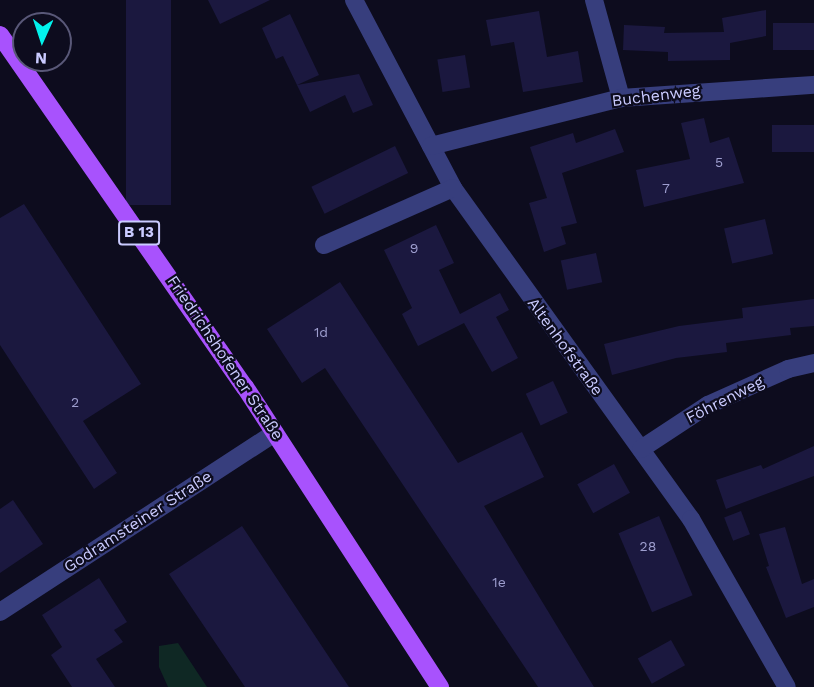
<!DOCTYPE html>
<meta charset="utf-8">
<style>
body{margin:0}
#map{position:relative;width:814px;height:687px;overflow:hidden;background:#0d0c1e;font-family:"Work Sans",sans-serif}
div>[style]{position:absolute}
.green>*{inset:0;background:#0f2824}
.building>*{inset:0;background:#1b183f;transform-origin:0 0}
.minor>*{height:18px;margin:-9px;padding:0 9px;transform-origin:9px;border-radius:9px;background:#373e7d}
.major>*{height:18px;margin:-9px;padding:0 9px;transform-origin:9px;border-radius:9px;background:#a852fd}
span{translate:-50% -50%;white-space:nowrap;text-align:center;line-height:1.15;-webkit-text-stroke:4.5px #0d0c1e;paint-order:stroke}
.number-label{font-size:14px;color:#9e9ecf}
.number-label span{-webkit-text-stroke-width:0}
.shield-label span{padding:2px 4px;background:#0d0c1e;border:2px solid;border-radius:4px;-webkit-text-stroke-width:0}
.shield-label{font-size:15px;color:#cacbff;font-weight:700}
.street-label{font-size:16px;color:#cacbff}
.north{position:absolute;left:12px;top:12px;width:60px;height:60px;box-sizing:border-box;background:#0d0c1e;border:2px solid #595878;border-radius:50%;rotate:183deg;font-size:16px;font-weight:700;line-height:24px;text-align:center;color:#cacbff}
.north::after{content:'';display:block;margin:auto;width:21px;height:27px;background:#02f2ec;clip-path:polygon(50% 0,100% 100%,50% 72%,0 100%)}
</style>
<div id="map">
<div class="green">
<i style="clip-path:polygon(178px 643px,207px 687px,168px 687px,159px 667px,159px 646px)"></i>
</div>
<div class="building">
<i style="left:126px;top:0;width:45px;height:205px"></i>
<i style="clip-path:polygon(208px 0,270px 0,220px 24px)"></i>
<i style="clip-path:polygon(766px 10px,766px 36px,730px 43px,730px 60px,668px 61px,668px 52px,623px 50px,624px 25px,665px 27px,664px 33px,724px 32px,722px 18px)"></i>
<i style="clip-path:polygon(539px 11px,547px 57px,578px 51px,583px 82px,523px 92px,514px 42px,491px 46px,486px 20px)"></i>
<i style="clip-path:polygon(290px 14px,319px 75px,297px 85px,359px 74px,373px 105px,353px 113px,345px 95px,310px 112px,283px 56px,276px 59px,262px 28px)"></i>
<i style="left:773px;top:23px;width:41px;height:27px"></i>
<i style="left:465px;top:55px;width:33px;height:28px;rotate:81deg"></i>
<i style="clip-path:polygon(704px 118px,710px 143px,729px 137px,744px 183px,644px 207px,636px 170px,690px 159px,681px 123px)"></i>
<i style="left:814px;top:125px;width:27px;height:42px;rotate:90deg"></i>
<i style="clip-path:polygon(615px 129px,624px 152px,562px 173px,577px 223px,561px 227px,566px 244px,544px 252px,529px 203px,547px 198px,530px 147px,573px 133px,576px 143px)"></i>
<i style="left:395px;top:146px;width:30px;height:93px;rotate:64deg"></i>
<i style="clip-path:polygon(24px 204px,141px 384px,83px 421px,117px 473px,94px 489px,0 345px,0 218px)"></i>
<i style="left:765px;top:219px;width:36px;height:42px;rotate:77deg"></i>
<i style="clip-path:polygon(436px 225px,454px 263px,439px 270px,460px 314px,500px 293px,509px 310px,496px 317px,518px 358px,492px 372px,464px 323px,418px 346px,402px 314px,412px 308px,384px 250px)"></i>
<i style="left:596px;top:253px;width:30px;height:36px;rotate:78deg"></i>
<i style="clip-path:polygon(340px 282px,458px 463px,522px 432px,544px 477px,484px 506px,594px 687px,538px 687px,325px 368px,302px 383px,267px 329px)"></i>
<i style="clip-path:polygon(814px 299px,814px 326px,790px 328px,791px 335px,726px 343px,727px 352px,676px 358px,612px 375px,604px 344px,679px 326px,743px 318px,742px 308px)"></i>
<i style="left:553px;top:381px;width:35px;height:30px;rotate:65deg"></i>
<i style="clip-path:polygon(814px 446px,814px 476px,726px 509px,716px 480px,761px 465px,763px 469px)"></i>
<i style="left:614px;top:464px;width:33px;height:42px;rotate:61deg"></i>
<i style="clip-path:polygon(13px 500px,43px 544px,0 573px,0 509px)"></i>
<i style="left:741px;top:511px;width:25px;height:18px;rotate:69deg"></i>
<i style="left:659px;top:516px;width:86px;height:44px;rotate:67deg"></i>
<i style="clip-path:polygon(242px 526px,333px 663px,349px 687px,245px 687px,169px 574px)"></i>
<i style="clip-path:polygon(785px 527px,802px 584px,814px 579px,814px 607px,786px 618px,766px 567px,769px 566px,759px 534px)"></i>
<i style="clip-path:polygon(99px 578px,127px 622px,114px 630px,123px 642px,96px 659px,115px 687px,72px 687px,51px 655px,62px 647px,42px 615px)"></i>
<i style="left:671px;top:640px;width:29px;height:38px;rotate:61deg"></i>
</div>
<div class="minor">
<i style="left:354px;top:0;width:212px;rotate:62.2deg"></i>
<i style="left:453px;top:188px;width:408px;rotate:54.3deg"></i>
<i style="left:691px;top:519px;width:193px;rotate:60.3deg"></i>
<i style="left:594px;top:0;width:102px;rotate:74.6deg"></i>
<i style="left:431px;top:146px;width:196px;rotate:-14.2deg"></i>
<i style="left:621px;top:98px;width:193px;rotate:-3.9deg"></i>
<i style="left:324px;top:245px;width:141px;rotate:-23.8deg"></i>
<i style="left:641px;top:449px;width:80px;rotate:-33.3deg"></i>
<i style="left:708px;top:405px;width:88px;rotate:-24.2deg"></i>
<i style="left:788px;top:369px;width:27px;rotate:-13deg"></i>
<i style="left:0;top:612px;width:328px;rotate:-33.1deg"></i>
</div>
<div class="major">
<i style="left:0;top:35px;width:429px;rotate:55.2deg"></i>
<i style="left:245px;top:387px;width:358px;rotate:57deg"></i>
</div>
<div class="number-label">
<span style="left:719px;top:162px">5</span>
<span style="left:666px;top:188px">7</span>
<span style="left:414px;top:248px">9</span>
<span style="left:321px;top:332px">1d</span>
<span style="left:75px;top:402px">2</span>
<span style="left:648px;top:546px">28</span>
<span style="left:499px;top:582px">1e</span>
</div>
<div class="shield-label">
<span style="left:139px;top:233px">B 13</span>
</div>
<div class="street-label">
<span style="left:656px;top:96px;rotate:-7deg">Buchenweg</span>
<span style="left:565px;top:347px;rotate:54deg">Altenhofstraße</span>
<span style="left:225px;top:358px;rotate:56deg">Friedrichshofener Straße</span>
<span style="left:725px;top:400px;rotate:-27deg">Föhrenweg</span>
<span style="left:138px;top:522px;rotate:-33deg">Godramsteiner Straße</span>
</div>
<div class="north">N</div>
</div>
